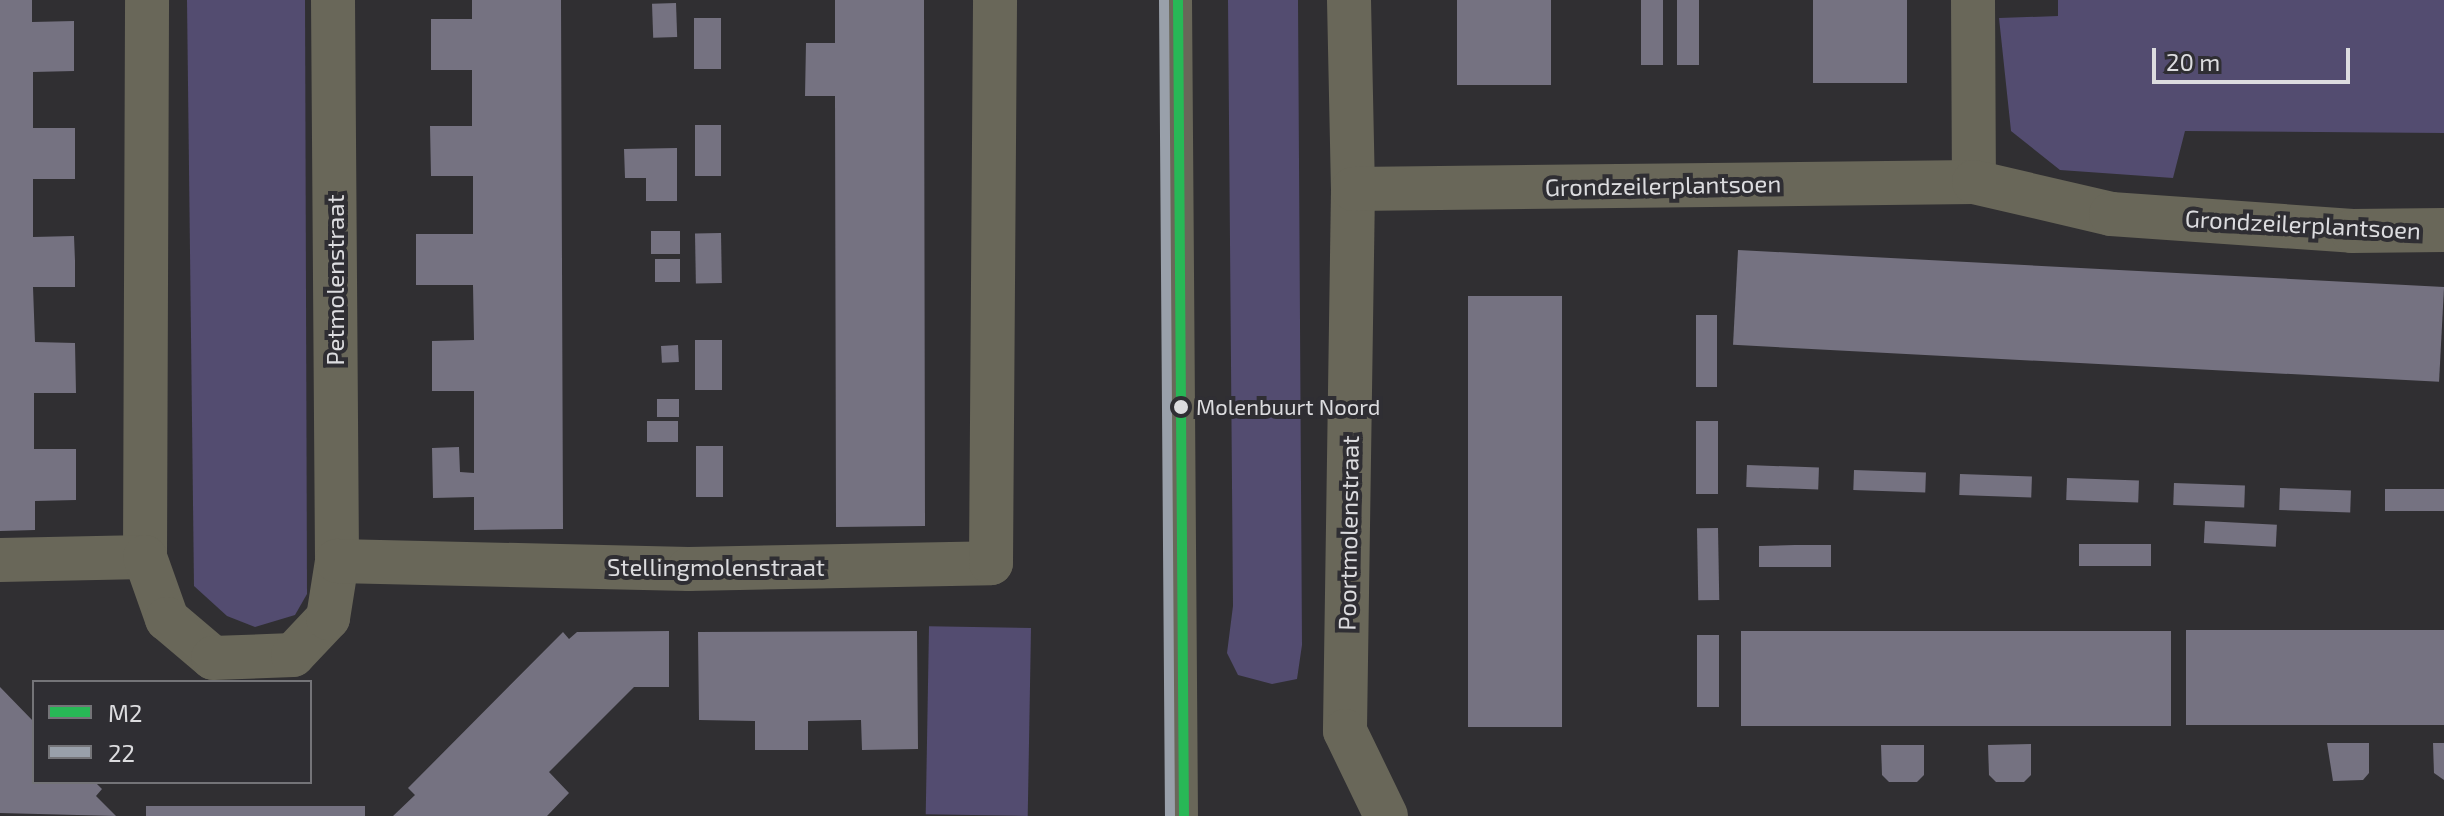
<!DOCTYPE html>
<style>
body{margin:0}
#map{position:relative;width:2444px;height:816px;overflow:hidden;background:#302f32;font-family:"Exo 2",sans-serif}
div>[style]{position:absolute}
.green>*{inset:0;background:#534c70;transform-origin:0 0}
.building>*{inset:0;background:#757281;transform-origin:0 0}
.lane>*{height:28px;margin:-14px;padding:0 14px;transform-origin:14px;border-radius:14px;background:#696759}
.street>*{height:44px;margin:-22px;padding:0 22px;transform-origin:22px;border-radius:22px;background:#696759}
.bus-1>*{height:10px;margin:-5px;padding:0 5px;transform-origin:5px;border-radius:5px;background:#28b856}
.bus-2>*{height:10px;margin:-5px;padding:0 5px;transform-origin:5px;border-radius:5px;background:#99a0aa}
.dots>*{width:22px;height:22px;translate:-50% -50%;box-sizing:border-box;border:4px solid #2f2e33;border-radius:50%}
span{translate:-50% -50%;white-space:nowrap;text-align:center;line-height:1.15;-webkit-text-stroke:8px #2f2e33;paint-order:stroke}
.bus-label{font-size:22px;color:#dcdcdf}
.left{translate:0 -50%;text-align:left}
.street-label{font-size:24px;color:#dcdcdf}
.legend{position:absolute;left:32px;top:680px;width:280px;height:104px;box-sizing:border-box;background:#2f2e33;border:2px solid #747478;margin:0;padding:10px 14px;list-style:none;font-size:24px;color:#dcdcdf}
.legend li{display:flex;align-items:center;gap:16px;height:40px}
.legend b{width:40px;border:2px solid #747478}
.scale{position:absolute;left:2152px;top:48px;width:198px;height:36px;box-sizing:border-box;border:4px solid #dcdcdf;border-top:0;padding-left:10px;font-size:24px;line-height:28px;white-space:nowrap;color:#dcdcdf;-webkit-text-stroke:6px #2f2e33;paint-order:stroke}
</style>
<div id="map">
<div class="green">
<i style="clip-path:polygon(187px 0,305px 0,307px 594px,295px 615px,255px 627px,227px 616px,194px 586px)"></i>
<i style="clip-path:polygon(1228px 0,1298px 0,1302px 645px,1297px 679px,1272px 684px,1238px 675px,1227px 653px,1233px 606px)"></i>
<i style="clip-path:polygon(2058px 0,2444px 0,2444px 133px,2185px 131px,2173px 178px,2060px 170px,2011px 131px,1999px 18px,2058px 16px)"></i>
<i style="left:1031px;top:628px;width:188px;height:102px;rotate:91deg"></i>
</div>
<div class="building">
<i style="clip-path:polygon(0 0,32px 0,32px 22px,74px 21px,74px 71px,33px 72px,33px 128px,75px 128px,75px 179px,33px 179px,33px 237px,74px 236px,75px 261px,75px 287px,33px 287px,35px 342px,75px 343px,76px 393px,34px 393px,34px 449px,76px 449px,76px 500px,35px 501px,35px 530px,0 531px)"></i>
<i style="clip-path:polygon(472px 0,561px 0,563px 529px,474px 530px,474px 497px,433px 498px,432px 448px,459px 447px,460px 472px,474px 473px,474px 391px,432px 391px,432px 341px,474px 340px,473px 285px,416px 285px,416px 234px,473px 234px,473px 176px,431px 176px,430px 126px,472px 126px,472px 70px,431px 70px,431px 19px,472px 19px)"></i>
<i style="clip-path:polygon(835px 0,924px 0,925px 526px,836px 527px,835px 96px,805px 96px,806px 43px,835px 43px)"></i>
<i style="left:1457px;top:0;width:94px;height:85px"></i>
<i style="left:1641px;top:0;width:22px;height:65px"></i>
<i style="left:1677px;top:0;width:22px;height:65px"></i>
<i style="left:1813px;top:0;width:94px;height:83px"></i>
<i style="left:676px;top:3px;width:34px;height:24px;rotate:88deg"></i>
<i style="left:721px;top:18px;width:51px;height:27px;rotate:90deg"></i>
<i style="left:695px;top:125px;width:26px;height:51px"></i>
<i style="clip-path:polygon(677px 148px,677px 201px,646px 201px,646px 178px,625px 178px,624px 149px)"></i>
<i style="left:651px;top:231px;width:29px;height:23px"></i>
<i style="left:721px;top:233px;width:50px;height:26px;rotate:89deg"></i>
<i style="left:1738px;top:250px;width:707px;height:95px;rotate:3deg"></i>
<i style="left:655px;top:259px;width:25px;height:23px"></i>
<i style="left:1562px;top:296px;width:431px;height:94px;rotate:90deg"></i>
<i style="left:1696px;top:315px;width:21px;height:72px"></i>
<i style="left:695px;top:340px;width:27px;height:50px"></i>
<i style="left:678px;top:345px;width:17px;height:17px;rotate:87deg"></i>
<i style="left:679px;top:399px;width:18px;height:22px;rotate:90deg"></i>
<i style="left:647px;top:421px;width:31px;height:21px"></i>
<i style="left:1718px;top:421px;width:73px;height:22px;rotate:90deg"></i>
<i style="left:696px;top:446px;width:27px;height:51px"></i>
<i style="left:1747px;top:465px;width:72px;height:22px;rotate:2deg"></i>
<i style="left:1854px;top:470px;width:72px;height:20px;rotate:2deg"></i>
<i style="left:1960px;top:474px;width:72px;height:21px;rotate:2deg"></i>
<i style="left:2067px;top:478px;width:72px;height:22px;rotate:2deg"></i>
<i style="left:2174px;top:483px;width:71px;height:22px;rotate:2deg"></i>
<i style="left:2280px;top:488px;width:71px;height:22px;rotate:2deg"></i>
<i style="left:2385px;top:489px;width:59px;height:22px"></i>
<i style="left:2205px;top:521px;width:72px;height:22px;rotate:3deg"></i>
<i style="left:1718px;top:528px;width:72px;height:21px;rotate:89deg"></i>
<i style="left:2079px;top:544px;width:72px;height:22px"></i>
<i style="clip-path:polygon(1795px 545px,1831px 545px,1831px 567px,1759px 567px,1759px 546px)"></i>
<i style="left:2444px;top:630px;width:95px;height:258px;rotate:90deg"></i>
<i style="clip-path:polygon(669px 631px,669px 687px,634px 687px,549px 772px,569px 793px,547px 816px,393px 816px,415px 795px,408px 788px,563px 632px,569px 639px,577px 632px)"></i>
<i style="clip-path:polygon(917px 631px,918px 749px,862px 750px,861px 720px,808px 721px,808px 750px,755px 750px,755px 721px,699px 720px,698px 632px)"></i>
<i style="left:2171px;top:631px;width:95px;height:430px;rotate:90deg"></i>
<i style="left:1697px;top:635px;width:22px;height:72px"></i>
<i style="clip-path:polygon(0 687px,34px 722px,34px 782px,95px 782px,102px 789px,96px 796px,116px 816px,0 813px)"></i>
<i style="clip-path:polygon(2327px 743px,2369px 743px,2369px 773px,2363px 780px,2333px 781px)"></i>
<i style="clip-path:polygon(2433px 743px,2444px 743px,2444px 780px,2434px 773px)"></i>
<i style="clip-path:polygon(2031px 744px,2031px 775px,2024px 782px,1996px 782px,1989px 775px,1988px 745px)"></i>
<i style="clip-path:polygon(1881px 745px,1924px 745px,1924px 775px,1917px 782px,1889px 782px,1882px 775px)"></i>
<i style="left:365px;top:806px;width:10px;height:219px;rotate:90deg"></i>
</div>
<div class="lane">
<i style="left:1178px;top:0;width:816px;rotate:89.58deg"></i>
</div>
<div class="street">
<i style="left:333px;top:0;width:561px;rotate:89.59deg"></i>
<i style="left:1349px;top:0;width:189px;rotate:88.8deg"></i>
<i style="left:1353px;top:189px;width:542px;rotate:90.85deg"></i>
<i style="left:1345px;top:731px;width:94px;rotate:64.2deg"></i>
<i style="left:1973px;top:0;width:182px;rotate:89.7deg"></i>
<i style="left:1353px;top:189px;width:621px;rotate:-0.65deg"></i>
<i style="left:1974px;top:182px;width:141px;rotate:13.1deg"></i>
<i style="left:2111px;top:214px;width:242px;rotate:4deg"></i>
<i style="left:2352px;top:231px;width:92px;rotate:-0.6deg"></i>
<i style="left:145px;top:557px;width:557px;rotate:-89.79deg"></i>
<i style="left:0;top:560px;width:145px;rotate:-1.2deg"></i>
<i style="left:145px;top:557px;width:66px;rotate:70.5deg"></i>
<i style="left:167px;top:619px;width:60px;rotate:40.3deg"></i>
<i style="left:213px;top:658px;width:80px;rotate:-2.1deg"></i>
<i style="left:293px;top:655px;width:51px;rotate:-46.6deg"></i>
<i style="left:328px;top:618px;width:58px;rotate:-81deg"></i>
<i style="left:337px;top:561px;width:352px;rotate:1.3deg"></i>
<i style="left:689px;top:569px;width:302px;rotate:-1.1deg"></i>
<i style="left:991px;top:563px;width:563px;rotate:-89.59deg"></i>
</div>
<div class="bus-1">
<i style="left:1178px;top:0;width:816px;rotate:89.58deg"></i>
</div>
<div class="bus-2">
<i style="left:1164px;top:0;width:816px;rotate:89.58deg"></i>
</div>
<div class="dots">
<i style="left:1181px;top:407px;background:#dcdcdf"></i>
</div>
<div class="bus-label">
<span class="left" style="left:1196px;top:407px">Molenbuurt Noord</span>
</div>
<div class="street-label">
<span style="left:1663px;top:185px;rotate:-1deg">Grondzeilerplantsoen</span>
<span style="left:2303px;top:224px;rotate:3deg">Grondzeilerplantsoen</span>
<span style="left:335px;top:280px;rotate:-90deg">Petmolenstraat</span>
<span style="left:1348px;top:533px;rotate:-89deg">Poortmolenstraat</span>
<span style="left:716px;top:567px">Stellingmolenstraat</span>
</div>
<ul class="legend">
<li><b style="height:10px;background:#28b856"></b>M2</li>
<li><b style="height:10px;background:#99a0aa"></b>22</li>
</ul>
<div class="scale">20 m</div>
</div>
